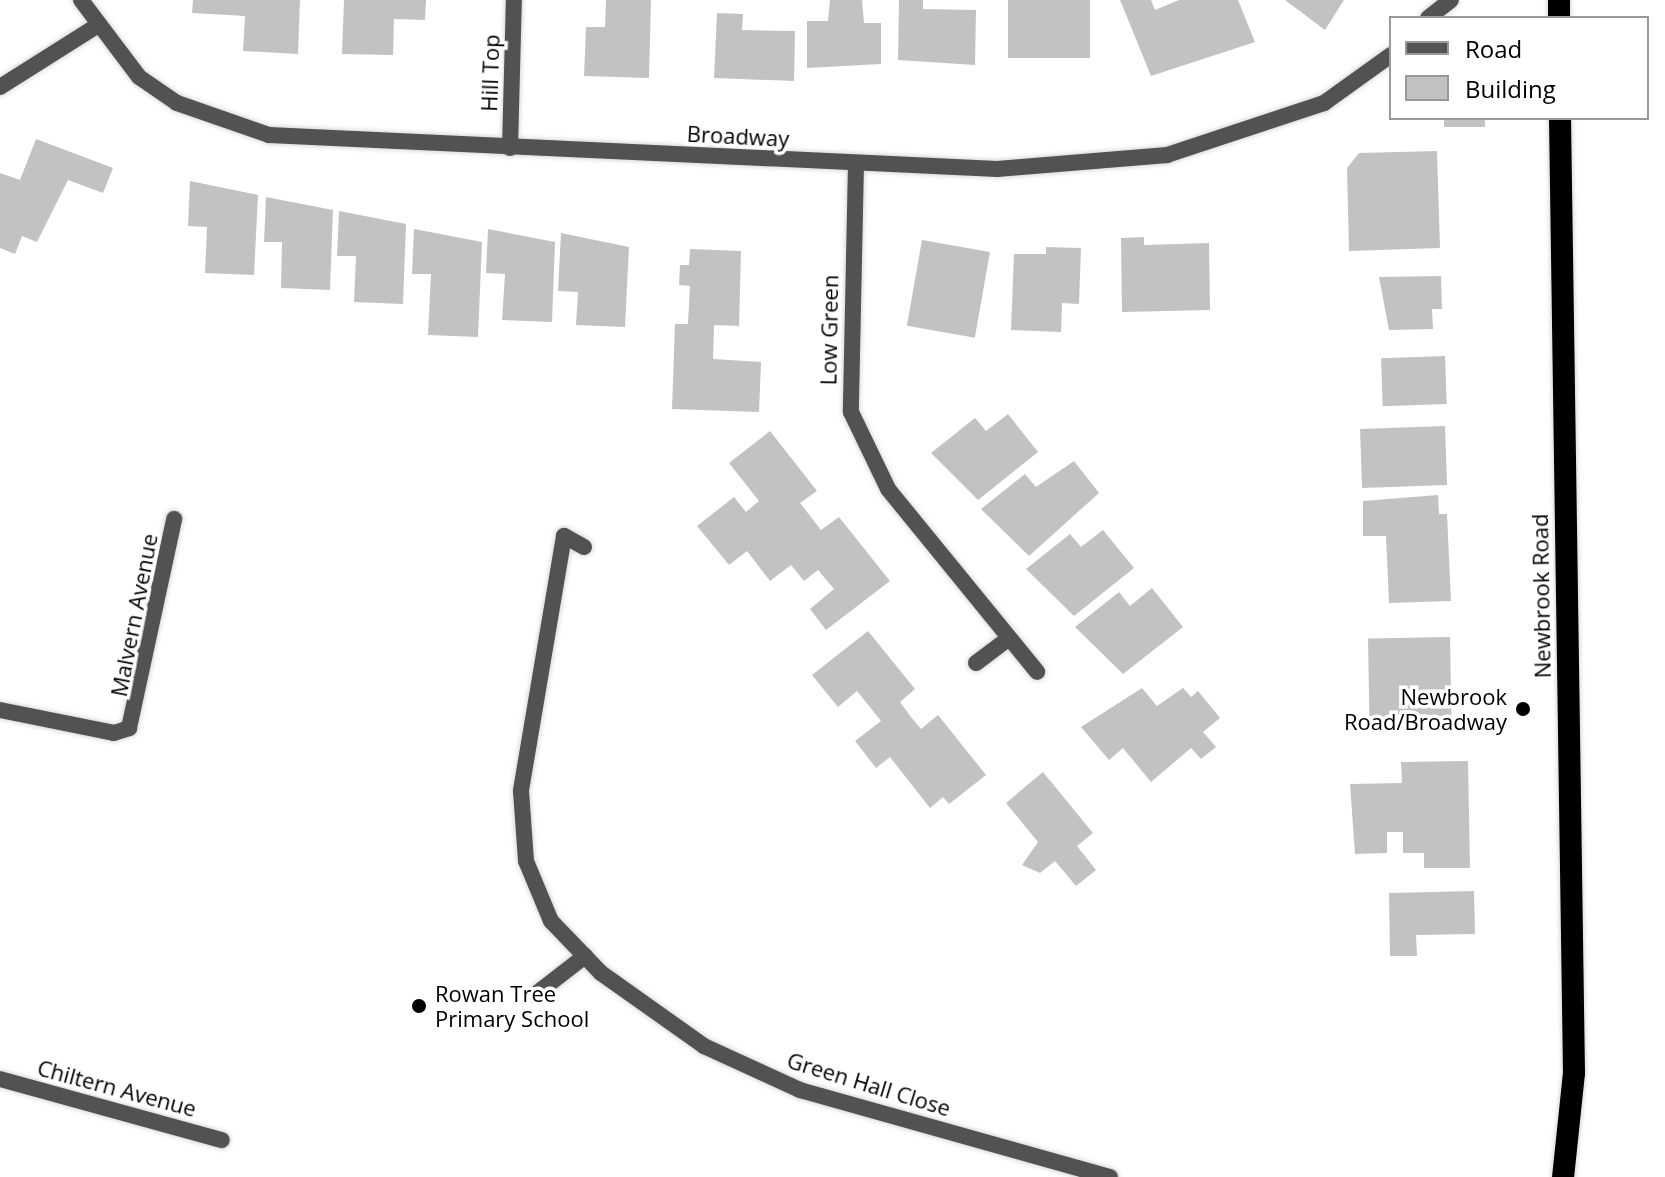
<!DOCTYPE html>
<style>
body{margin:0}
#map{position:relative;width:1665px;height:1177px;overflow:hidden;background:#fff;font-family:"Open Sans",sans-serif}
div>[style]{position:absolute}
.building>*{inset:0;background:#c2c2c2;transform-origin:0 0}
.roads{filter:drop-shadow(0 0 2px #dbdbdb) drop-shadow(0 0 2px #dbdbdb)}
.service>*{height:16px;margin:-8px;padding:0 8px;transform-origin:8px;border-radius:8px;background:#525252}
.minor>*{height:16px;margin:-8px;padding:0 8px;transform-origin:8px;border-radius:8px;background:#525252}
.trunk>*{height:22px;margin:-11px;padding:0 11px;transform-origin:11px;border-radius:11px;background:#000}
.dots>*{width:22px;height:22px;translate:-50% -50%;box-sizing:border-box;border:4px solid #fff;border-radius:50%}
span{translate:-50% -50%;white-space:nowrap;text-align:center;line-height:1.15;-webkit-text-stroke:7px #fff;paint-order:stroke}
.street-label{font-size:22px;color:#000}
.poi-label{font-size:22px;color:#000}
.right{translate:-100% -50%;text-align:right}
.left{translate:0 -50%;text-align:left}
.legend{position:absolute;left:1389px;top:16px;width:260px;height:104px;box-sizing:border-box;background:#fff;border:2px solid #999;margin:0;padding:10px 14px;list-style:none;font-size:24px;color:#000}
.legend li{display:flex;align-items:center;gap:16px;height:40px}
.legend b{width:40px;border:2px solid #999}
</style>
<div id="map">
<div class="building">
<i style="clip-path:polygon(193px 0,300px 0,298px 54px,243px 51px,245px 16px,192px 13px)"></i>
<i style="clip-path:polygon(344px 0,426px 0,425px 20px,394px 19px,393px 55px,342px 54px)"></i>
<i style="clip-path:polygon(606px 0,651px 0,649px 78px,584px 76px,586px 27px,605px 27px)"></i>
<i style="clip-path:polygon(830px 0,862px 0,864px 23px,881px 23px,881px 64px,807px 68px,807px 21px,828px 21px)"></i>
<i style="clip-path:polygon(899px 0,923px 0,923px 9px,976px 10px,975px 65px,898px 60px)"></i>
<i style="left:1008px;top:0;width:82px;height:58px"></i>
<i style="clip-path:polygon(1120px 0,1151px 0,1155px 10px,1179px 0,1238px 0,1255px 42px,1151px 76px)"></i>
<i style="clip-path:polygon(1285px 0,1344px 0,1325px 30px)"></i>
<i style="clip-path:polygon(717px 13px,743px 14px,742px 30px,795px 31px,794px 81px,714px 78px)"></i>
<i style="left:1444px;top:118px;width:41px;height:9px"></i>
<i style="clip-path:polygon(36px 139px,113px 168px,103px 193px,68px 180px,37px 242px,22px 236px,15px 254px,0 248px,0 173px,20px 180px)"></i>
<i style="clip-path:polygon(1437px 151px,1440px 248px,1349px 251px,1347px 168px,1359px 153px)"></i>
<i style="clip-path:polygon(190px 181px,258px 195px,254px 275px,205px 273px,207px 227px,188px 226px)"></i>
<i style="clip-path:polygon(266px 197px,333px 210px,330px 290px,281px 288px,282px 242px,264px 242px)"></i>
<i style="clip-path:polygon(339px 211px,406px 224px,403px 304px,354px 302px,356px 256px,337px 256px)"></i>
<i style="clip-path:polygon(414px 229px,482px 242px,478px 337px,428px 335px,431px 274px,412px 274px)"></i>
<i style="clip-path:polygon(488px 229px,555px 242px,552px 322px,502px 320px,505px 274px,486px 273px)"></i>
<i style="clip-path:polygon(561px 233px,629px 247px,625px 327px,576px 325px,578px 292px,558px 291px)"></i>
<i style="clip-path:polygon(1144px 237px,1144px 245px,1209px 243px,1210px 310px,1122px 312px,1121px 238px)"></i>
<i style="left:922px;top:240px;width:69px;height:87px;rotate:10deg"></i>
<i style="clip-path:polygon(1046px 247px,1081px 248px,1079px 304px,1062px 303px,1061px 332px,1011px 330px,1014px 254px,1046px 254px)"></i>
<i style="clip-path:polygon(690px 249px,741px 251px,739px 326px,714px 325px,713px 359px,761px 362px,759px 412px,672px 409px,675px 324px,688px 324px,690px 286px,679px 285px,680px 265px,689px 265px)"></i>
<i style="clip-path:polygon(1441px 276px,1442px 309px,1432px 309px,1433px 329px,1389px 330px,1379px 277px)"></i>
<i style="left:1445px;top:356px;width:48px;height:64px;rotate:88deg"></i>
<i style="clip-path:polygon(1008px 414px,1038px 452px,978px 500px,931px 453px,975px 418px,986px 431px)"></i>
<i style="left:1445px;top:426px;width:59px;height:85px;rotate:88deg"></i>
<i style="clip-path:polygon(770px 431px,817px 491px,800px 503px,821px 530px,839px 517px,890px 581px,826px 630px,810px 609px,834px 589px,818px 570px,804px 581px,791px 565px,770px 581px,747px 551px,729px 565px,697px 526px,734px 497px,746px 512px,759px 501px,729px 463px)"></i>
<i style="clip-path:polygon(1074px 461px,1099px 493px,1029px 556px,981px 509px,1025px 474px,1036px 487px)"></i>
<i style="clip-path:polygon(1438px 495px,1439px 514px,1447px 514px,1451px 601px,1389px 603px,1386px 536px,1363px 536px,1363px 501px)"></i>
<i style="clip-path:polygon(1103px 530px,1134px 568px,1074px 616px,1026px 569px,1070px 534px,1081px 547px)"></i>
<i style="clip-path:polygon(1152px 588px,1183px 627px,1123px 674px,1075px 627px,1119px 592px,1130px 606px)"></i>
<i style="clip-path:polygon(868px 631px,915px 689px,900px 702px,911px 717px,921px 729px,938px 715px,986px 775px,949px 804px,943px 797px,930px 808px,890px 757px,876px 768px,855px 741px,881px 721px,857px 691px,838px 707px,812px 675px)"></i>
<i style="left:1450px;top:637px;width:86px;height:82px;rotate:89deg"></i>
<i style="clip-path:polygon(1142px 688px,1157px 706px,1183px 688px,1191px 697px,1198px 691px,1220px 718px,1203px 732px,1216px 747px,1201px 759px,1191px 748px,1151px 782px,1123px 748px,1109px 760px,1081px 727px)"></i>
<i style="clip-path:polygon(1468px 761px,1470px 868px,1424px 868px,1424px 853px,1403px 853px,1403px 832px,1387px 832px,1387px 853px,1355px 854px,1350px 784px,1402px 783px,1401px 762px)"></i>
<i style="clip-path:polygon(1043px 772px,1093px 833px,1077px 846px,1096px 870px,1076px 886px,1055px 861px,1040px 873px,1022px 865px,1038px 842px,1006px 803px)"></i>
<i style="clip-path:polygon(1474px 891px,1475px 934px,1416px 935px,1417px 956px,1390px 956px,1389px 893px)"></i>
</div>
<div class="roads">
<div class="service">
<i style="left:536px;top:994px;width:62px;rotate:-37.8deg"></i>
</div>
<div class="minor">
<i style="left:81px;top:0;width:96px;rotate:53deg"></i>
<i style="left:139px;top:77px;width:46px;rotate:34.4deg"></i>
<i style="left:177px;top:103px;width:97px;rotate:19.2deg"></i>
<i style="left:269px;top:135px;width:729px;rotate:2.67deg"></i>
<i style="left:997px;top:169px;width:171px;rotate:-4.7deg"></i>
<i style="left:1167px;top:155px;width:165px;rotate:-18.3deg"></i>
<i style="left:1324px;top:103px;width:82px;rotate:-35.6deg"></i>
<i style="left:1428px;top:18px;width:29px;rotate:-38deg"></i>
<i style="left:0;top:87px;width:112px;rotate:-32.3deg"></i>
<i style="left:510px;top:148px;width:148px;rotate:-88.5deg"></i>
<i style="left:856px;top:163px;width:249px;rotate:91.2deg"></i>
<i style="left:851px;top:412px;width:85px;rotate:64.3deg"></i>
<i style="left:888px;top:489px;width:236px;rotate:50.8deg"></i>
<i style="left:584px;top:547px;width:23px;rotate:-151deg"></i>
<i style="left:564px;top:536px;width:259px;rotate:99.6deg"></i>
<i style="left:521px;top:791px;width:70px;rotate:85.9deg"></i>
<i style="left:526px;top:861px;width:65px;rotate:67.4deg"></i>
<i style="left:551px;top:921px;width:72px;rotate:46.1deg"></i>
<i style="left:601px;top:973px;width:126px;rotate:35.3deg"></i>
<i style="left:704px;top:1046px;width:106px;rotate:24.6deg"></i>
<i style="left:800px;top:1090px;width:322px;rotate:15.7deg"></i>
<i style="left:976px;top:663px;width:41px;rotate:-37.1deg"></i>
<i style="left:0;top:710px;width:116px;rotate:11.4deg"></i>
<i style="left:114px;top:733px;width:16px;rotate:-18deg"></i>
<i style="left:129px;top:728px;width:214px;rotate:-77.8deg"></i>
<i style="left:0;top:1079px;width:230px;rotate:15.4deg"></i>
</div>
<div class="trunk">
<i style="left:1559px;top:0;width:18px;rotate:90deg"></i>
<i style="left:1560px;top:118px;width:955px;rotate:89.16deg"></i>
<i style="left:1574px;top:1073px;width:105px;rotate:96deg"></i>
</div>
</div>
<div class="dots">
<i style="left:1523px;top:709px;background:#000"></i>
<i style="left:419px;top:1006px;background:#000"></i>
</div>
<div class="street-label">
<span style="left:490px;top:73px;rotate:-88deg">Hill Top</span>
<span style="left:738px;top:136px;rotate:3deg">Broadway</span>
<span style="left:829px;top:330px;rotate:-89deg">Low Green</span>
<span style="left:1541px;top:596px;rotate:-91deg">Newbrook Road</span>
<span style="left:134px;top:615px;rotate:-79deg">Malvern Avenue</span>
<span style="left:869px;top:1084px;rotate:17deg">Green Hall Close</span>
<span style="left:117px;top:1088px;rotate:15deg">Chiltern Avenue</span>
</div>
<div class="poi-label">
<span class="right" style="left:1507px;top:709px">Newbrook<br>Road/Broadway</span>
<span class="left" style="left:435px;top:1006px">Rowan Tree<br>Primary School</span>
</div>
<ul class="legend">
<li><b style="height:10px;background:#525252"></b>Road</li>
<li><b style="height:22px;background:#c2c2c2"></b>Building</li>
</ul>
</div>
